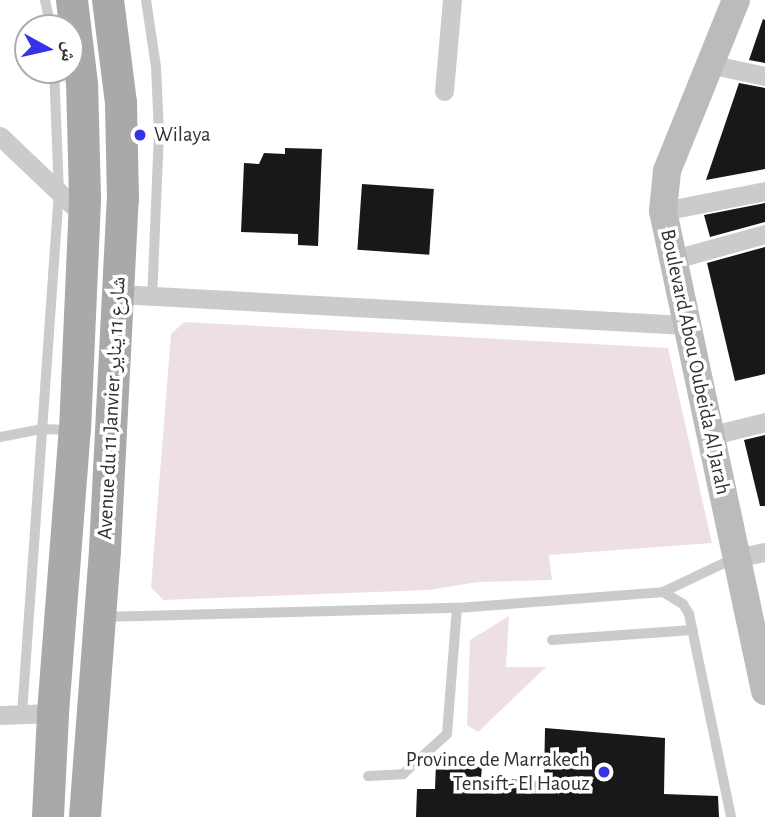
<!DOCTYPE html>
<meta charset="utf-8">
<style>
body{margin:0}
#map{position:relative;width:765px;height:817px;overflow:hidden;background:#fff;font-family:"Alegreya Sans","Noto Naskh Arabic",sans-serif}
div>[style]{position:absolute}
.green>*{inset:0;background:#eedfe6}
.building>*{inset:0;background:#181818;transform-origin:0 0}
.lane>*{height:10px;margin:-5px;padding:0 5px;transform-origin:5px;border-radius:5px;background:#cbcbcb}
.street>*{height:19px;margin:-9.5px;padding:0 9.5px;transform-origin:9.5px;border-radius:9.5px;background:#cbcbcb}
.secondary>*{height:28px;margin:-14px;padding:0 14px;transform-origin:14px;border-radius:14px;background:#bbb}
.primary>*{height:32px;margin:-16px;padding:0 16px;transform-origin:16px;border-radius:16px;background:#a9a9a9}
.dots>*{width:19px;height:19px;translate:-50% -50%;box-sizing:border-box;border:4px solid #fff;border-radius:50%}
span{translate:-50% -50%;white-space:nowrap;text-align:center;line-height:1.15;-webkit-text-stroke:7px #fff;paint-order:stroke}
.poi-label{font-size:21px;color:#313131}
.left{translate:0 -50%;text-align:left}
.right{translate:-100% -50%;text-align:right}
.street-label{font-size:21px;color:#313131}
.north{position:absolute;left:14px;top:14px;width:70px;height:70px;box-sizing:border-box;background:#fff;border:2px solid #adadad;border-radius:50%;rotate:98deg;font-size:19px;font-weight:700;line-height:28px;text-align:center;color:#313131}
.north::after{content:'';display:block;margin:auto;width:24px;height:32px;background:#3333e8;clip-path:polygon(50% 0,100% 100%,50% 72%,0 100%)}
</style>
<div id="map">
<div class="green">
<i style="clip-path:polygon(184px 322px,668px 348px,712px 543px,549px 555px,552px 580px,478px 582px,428px 590px,163px 600px,151px 587px,171px 334px)"></i>
<i style="clip-path:polygon(509px 616px,506px 667px,546px 667px,478px 732px,467px 725px,470px 640px)"></i>
</div>
<div class="building">
<i style="clip-path:polygon(763px 19px,765px 20px,765px 63px,749px 60px)"></i>
<i style="clip-path:polygon(739px 83px,765px 88px,765px 169px,706px 180px)"></i>
<i style="clip-path:polygon(285px 148px,322px 149px,318px 246px,298px 245px,298px 234px,241px 232px,244px 163px,259px 164px,264px 153px,285px 154px)"></i>
<i style="left:362px;top:184px;width:72px;height:66px;rotate:4deg"></i>
<i style="clip-path:polygon(765px 203px,765px 222px,710px 237px,704px 215px)"></i>
<i style="clip-path:polygon(765px 247px,765px 374px,735px 381px,707px 263px)"></i>
<i style="clip-path:polygon(765px 435px,765px 506px,760px 506px,744px 440px)"></i>
<i style="clip-path:polygon(545px 728px,665px 738px,664px 794px,718px 796px,719px 817px,416px 817px,417px 789px,435px 789px,436px 763px,482px 767px,481px 778px,544px 781px)"></i>
</div>
<div class="lane">
<i style="left:45px;top:0;width:29px;rotate:78deg"></i>
<i style="left:146px;top:0;width:68px;rotate:81.5deg"></i>
<i style="left:156px;top:67px;width:66px;rotate:87.4deg"></i>
<i style="left:159px;top:133px;width:164px;rotate:92.4deg"></i>
<i style="left:0;top:437px;width:43px;rotate:-10.8deg"></i>
<i style="left:42px;top:429px;width:29px;rotate:2deg"></i>
<i style="left:663px;top:592px;width:80px;rotate:-25.3deg"></i>
<i style="left:102px;top:617px;width:355px;rotate:-1.5deg"></i>
<i style="left:457px;top:608px;width:207px;rotate:-4.4deg"></i>
<i style="left:663px;top:592px;width:23px;rotate:31deg"></i>
<i style="left:683px;top:604px;width:12px;rotate:59deg"></i>
<i style="left:689px;top:614px;width:207px;rotate:78.3deg"></i>
<i style="left:552px;top:640px;width:141px;rotate:-4.1deg"></i>
<i style="left:22px;top:714px;width:523px;rotate:-85.95deg"></i>
<i style="left:59px;top:192px;width:122px;rotate:-92.3deg"></i>
<i style="left:368px;top:776px;width:35px;rotate:-3deg"></i>
<i style="left:403px;top:774px;width:59px;rotate:-42.3deg"></i>
<i style="left:447px;top:734px;width:126px;rotate:-85.5deg"></i>
</div>
<div class="street">
<i style="left:709px;top:64px;width:57px;rotate:12.1deg"></i>
<i style="left:444px;top:91px;width:91px;rotate:-85deg"></i>
<i style="left:0;top:136px;width:116px;rotate:43.6deg"></i>
<i style="left:663px;top:211px;width:104px;rotate:-11.1deg"></i>
<i style="left:671px;top:260px;width:98px;rotate:-15.5deg"></i>
<i style="left:118px;top:294px;width:568px;rotate:3.13deg"></i>
<i style="left:713px;top:435px;width:54px;rotate:-14deg"></i>
<i style="left:736px;top:558px;width:30px;rotate:-12deg"></i>
<i style="left:0;top:715px;width:53px;rotate:-2.2deg"></i>
</div>
<div class="secondary">
<i style="left:736px;top:0;width:184px;rotate:112deg"></i>
<i style="left:667px;top:171px;width:40px;rotate:95.7deg"></i>
<i style="left:663px;top:211px;width:491px;rotate:78deg"></i>
</div>
<div class="primary">
<i style="left:48px;top:817px;width:104px;rotate:-87.2deg"></i>
<i style="left:53px;top:713px;width:284px;rotate:-85.6deg"></i>
<i style="left:75px;top:430px;width:233px;rotate:-87.5deg"></i>
<i style="left:85px;top:197px;width:113px;rotate:-91.5deg"></i>
<i style="left:82px;top:84px;width:85px;rotate:-96.8deg"></i>
<i style="left:85px;top:817px;width:268px;rotate:-85.7deg"></i>
<i style="left:105px;top:550px;width:350px;rotate:-87.1deg"></i>
<i style="left:123px;top:200px;width:97px;rotate:-91.2deg"></i>
<i style="left:121px;top:103px;width:104px;rotate:-97.2deg"></i>
</div>
<div class="dots">
<i style="left:140px;top:135px;background:#3333e8"></i>
<i style="left:604px;top:772px;background:#3333e8"></i>
</div>
<div class="poi-label">
<span class="left" style="left:154px;top:135px">Wilaya</span>
<span class="right" style="left:590px;top:772px">Province de Marrakech<br>Tensift- El Haouz</span>
</div>
<div class="street-label">
<span style="left:695px;top:362px;rotate:78deg">Boulevard Abou Oubeida Al Jarah</span>
<span style="left:112px;top:408px;rotate:-87deg">Avenue du 11 Janvier شارع 11 يناير</span>
</div>
<div class="north">ش</div>
</div>
